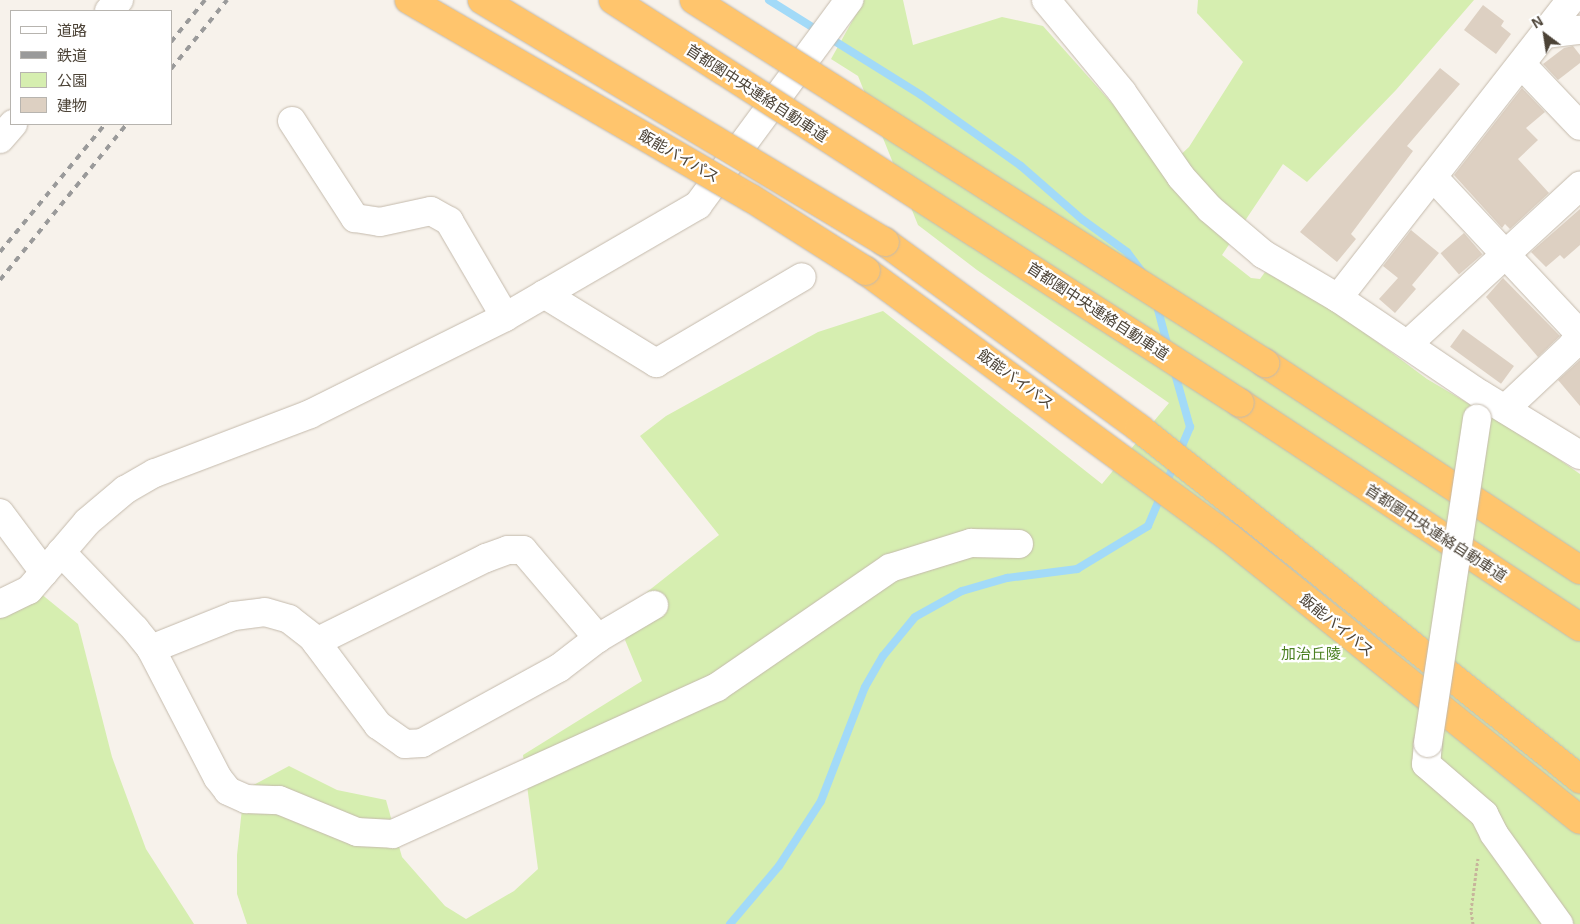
<!DOCTYPE html>
<meta charset="utf-8">
<style>
body{margin:0}
#map{position:relative;width:1580px;height:924px;overflow:hidden;background:#f7f2eb;font-family:Arial,"Noto Sans JP",sans-serif}
div>[style]{position:absolute}
.green>*{inset:0;background:#d6eeb0}
.stream>*{height:8px;margin:-4px;padding:0 4px;transform-origin:4px;border-radius:4px;background:#a2daf8}
.building>*{inset:0;background:#ddd0c2;transform-origin:0 0}
.path>*{height:3px;margin-top:-1.5px;transform-origin:0;background:repeating-linear-gradient(90deg,#c7b59b 0 2.5px,transparent 0 5px)}
.roads{filter:drop-shadow(0 0 1px #c4baac) drop-shadow(0 0 1px #c4baac)}
.minor>*{height:28px;margin:-14px;padding:0 14px;transform-origin:14px;border-radius:14px;background:#fff}
.highway>*{height:28px;margin:-14px;padding:0 14px;transform-origin:14px;border-radius:14px;background:#ffc56d}
.rail>*{height:4px;margin-top:-2px;transform-origin:0;background:repeating-linear-gradient(90deg,#9a9a9a 0 6px,transparent 0 12px)}
.bridges{filter:drop-shadow(0 0 1px #c4baac) drop-shadow(0 0 1px #c4baac)}
.minor-bridge>*{height:28px;margin:-14px;padding:0 14px;transform-origin:14px;border-radius:14px;background:#fff}
.highway-bridge>*{height:28px;margin:-14px;padding:0 14px;transform-origin:14px;border-radius:14px;background:#ffc56d}
span{translate:-50% -50%;white-space:nowrap;text-align:center;line-height:1.15;-webkit-text-stroke:4.5px #fff;paint-order:stroke}
.street-label{font-size:15px;color:#4c4337}
.park-label{font-size:15px;color:#4b8022}
.legend{position:absolute;left:10px;top:10px;width:162px;height:115px;box-sizing:border-box;background:#fff;border:1px solid #b7b4af;margin:0;padding:6px 9px;list-style:none;font-size:15px;color:#4c4337}
.legend li{display:flex;align-items:center;gap:10px;height:25px}
.legend b{width:25px;border:1px solid #b7b4af}
.north{position:absolute;left:1520px;top:10px;width:50px;height:50px;-webkit-text-stroke:4px #fff;paint-order:stroke;rotate:329deg;font-size:14px;font-weight:700;line-height:20px;text-align:center;color:#4c4337}
.north::after{content:'';display:block;margin:auto;width:18px;height:22px;background:#4c4337;clip-path:polygon(50% 0,100% 100%,50% 72%,0 100%)}
</style>
<div id="map">
<div class="green">
<i style="clip-path:polygon(864px 0,903px 0,913px 45px,1002px 17px,1043px 26px,1125px 118px,1162px 172px,1189px 147px,1243px 62px,1197px 13px,1198px 0,1474px 0,1396px 90px,1307px 182px,1283px 164px,1222px 255px,1251px 278px,1260px 279px,1265px 272px,1329px 306px,1427px 379px,1537px 444px,1580px 474px,1580px 924px,247px 924px,237px 894px,237px 855px,244px 790px,289px 766px,337px 790px,386px 800px,402px 857px,445px 906px,466px 919px,514px 891px,538px 869px,523px 755px,642px 681px,625px 640px,647px 592px,719px 535px,640px 436px,666px 416px,818px 332px,883px 311px,1102px 484px,1169px 403px,977px 270px,918px 225px,858px 76px,831px 59px)"></i>
<i style="clip-path:polygon(40px 593px,78px 624px,112px 757px,146px 849px,194px 924px,0 924px,0 611px)"></i>
</div>
<div class="stream">
<i style="left:769px;top:0;width:179px;rotate:32deg"></i>
<i style="left:921px;top:95px;width:123px;rotate:35.4deg"></i>
<i style="left:1021px;top:166px;width:82px;rotate:41.1deg"></i>
<i style="left:1083px;top:220px;width:54px;rotate:36deg"></i>
<i style="left:1127px;top:252px;width:25px;rotate:53deg"></i>
<i style="left:1156px;top:302px;width:47px;rotate:75.1deg"></i>
<i style="left:730px;top:924px;width:76px;rotate:-49.8deg"></i>
<i style="left:779px;top:866px;width:77px;rotate:-57.1deg"></i>
<i style="left:821px;top:801px;width:122px;rotate:-68.9deg"></i>
<i style="left:865px;top:687px;width:36px;rotate:-60deg"></i>
<i style="left:883px;top:656px;width:50px;rotate:-50.6deg"></i>
<i style="left:915px;top:617px;width:54px;rotate:-29deg"></i>
<i style="left:962px;top:591px;width:47px;rotate:-16.1deg"></i>
<i style="left:1007px;top:578px;width:71px;rotate:-7.3deg"></i>
<i style="left:1077px;top:569px;width:83px;rotate:-31.2deg"></i>
<i style="left:1148px;top:526px;width:108px;rotate:-67deg"></i>
<i style="left:1190px;top:427px;width:59px;rotate:-105.7deg"></i>
</div>
<div class="building">
<i style="clip-path:polygon(1483px 5px,1504px 21px,1501px 26px,1511px 34px,1496px 54px,1464px 30px)"></i>
<i style="clip-path:polygon(1573px 46px,1580px 55px,1580px 63px,1558px 80px,1543px 64px,1564px 48px)"></i>
<i style="clip-path:polygon(1440px 68px,1460px 84px,1407px 146px,1413px 151px,1351px 234px,1356px 239px,1337px 262px,1300px 232px)"></i>
<i style="clip-path:polygon(1522px 88px,1545px 112px,1526px 128px,1538px 140px,1518px 159px,1549px 193px,1510px 229px,1505px 224px,1502px 228px,1454px 175px)"></i>
<i style="clip-path:polygon(1580px 209px,1580px 245px,1564px 259px,1560px 255px,1546px 267px,1531px 252px)"></i>
<i style="clip-path:polygon(1411px 230px,1439px 253px,1412px 285px,1416px 289px,1395px 313px,1379px 299px,1398px 278px,1383px 266px)"></i>
<i style="left:1464px;top:233px;width:28px;height:31px;rotate:49deg"></i>
<i style="clip-path:polygon(1503px 278px,1560px 336px,1538px 357px,1486px 297px)"></i>
<i style="left:1463px;top:329px;width:63px;height:22px;rotate:36deg"></i>
<i style="clip-path:polygon(1580px 360px,1580px 406px,1558px 380px)"></i>
</div>
<div class="path">
<i style="left:1473px;top:924px;width:14px;rotate:-98deg"></i>
<i style="left:1471px;top:910px;width:52px;rotate:-82.3deg"></i>
</div>
<div class="roads">
<div class="minor">
<i style="left:1046px;top:0;width:119px;rotate:50.4deg"></i>
<i style="left:1122px;top:92px;width:103px;rotate:55.2deg"></i>
<i style="left:1181px;top:177px;width:43px;rotate:47.8deg"></i>
<i style="left:1210px;top:209px;width:70px;rotate:40.3deg"></i>
<i style="left:1263px;top:254px;width:87px;rotate:30.4deg"></i>
<i style="left:1338px;top:298px;width:171px;rotate:34.1deg"></i>
<i style="left:1480px;top:394px;width:117px;rotate:31.4deg"></i>
<i style="left:109px;top:11px;width:15px;rotate:-48deg"></i>
<i style="left:1545px;top:34px;width:35px;rotate:-7deg"></i>
<i style="left:1522px;top:65px;width:84px;rotate:46.4deg"></i>
<i style="left:292px;top:121px;width:116px;rotate:57deg"></i>
<i style="left:355px;top:218px;width:25px;rotate:9deg"></i>
<i style="left:380px;top:222px;width:52px;rotate:-12.2deg"></i>
<i style="left:431px;top:211px;width:21px;rotate:29deg"></i>
<i style="left:449px;top:221px;width:111px;rotate:59.7deg"></i>
<i style="left:0;top:139px;width:20px;rotate:-49deg"></i>
<i style="left:1433px;top:177px;width:215px;rotate:46.9deg"></i>
<i style="left:544px;top:294px;width:132px;rotate:31.6deg"></i>
<i style="left:656px;top:363px;width:169px;rotate:-30.5deg"></i>
<i style="left:1338px;top:298px;width:378px;rotate:-52deg"></i>
<i style="left:1408px;top:344px;width:234px;rotate:-42.6deg"></i>
<i style="left:1505px;top:409px;width:92px;rotate:-43.2deg"></i>
<i style="left:1572px;top:346px;width:15px;rotate:-58deg"></i>
<i style="left:0;top:513px;width:74px;rotate:53.3deg"></i>
<i style="left:61px;top:552px;width:107px;rotate:46.1deg"></i>
<i style="left:135px;top:629px;width:26px;rotate:51deg"></i>
<i style="left:151px;top:649px;width:145px;rotate:62.6deg"></i>
<i style="left:218px;top:778px;width:16px;rotate:52deg"></i>
<i style="left:228px;top:791px;width:20px;rotate:24deg"></i>
<i style="left:246px;top:799px;width:33px;rotate:2deg"></i>
<i style="left:279px;top:800px;width:84px;rotate:22.3deg"></i>
<i style="left:357px;top:832px;width:36px;rotate:3deg"></i>
<i style="left:393px;top:834px;width:356px;rotate:-24.4deg"></i>
<i style="left:717px;top:687px;width:210px;rotate:-34.5deg"></i>
<i style="left:890px;top:568px;width:85px;rotate:-17.2deg"></i>
<i style="left:971px;top:543px;width:48px;rotate:1.2deg"></i>
<i style="left:0;top:604px;width:32px;rotate:-26deg"></i>
<i style="left:29px;top:590px;width:89px;rotate:-49.5deg"></i>
<i style="left:87px;top:522px;width:50px;rotate:-40.1deg"></i>
<i style="left:125px;top:490px;width:34px;rotate:-30deg"></i>
<i style="left:155px;top:473px;width:166px;rotate:-20.8deg"></i>
<i style="left:310px;top:414px;width:218px;rotate:-26.4deg"></i>
<i style="left:505px;top:317px;width:223px;rotate:-30.1deg"></i>
<i style="left:698px;top:205px;width:255px;rotate:-53.6deg"></i>
<i style="left:316px;top:642px;width:190px;rotate:-26.3deg"></i>
<i style="left:486px;top:558px;width:23px;rotate:-20deg"></i>
<i style="left:508px;top:550px;width:15px"></i>
<i style="left:523px;top:550px;width:116px;rotate:49.6deg"></i>
<i style="left:151px;top:649px;width:89px;rotate:-21.7deg"></i>
<i style="left:234px;top:616px;width:31px;rotate:-7deg"></i>
<i style="left:265px;top:612px;width:25px;rotate:16deg"></i>
<i style="left:289px;top:619px;width:31px;rotate:38deg"></i>
<i style="left:313px;top:638px;width:109px;rotate:53.2deg"></i>
<i style="left:378px;top:725px;width:33px;rotate:35deg"></i>
<i style="left:405px;top:744px;width:17px;rotate:-3deg"></i>
<i style="left:422px;top:743px;width:156px;rotate:-28.7deg"></i>
<i style="left:559px;top:668px;width:49px;rotate:-37.6deg"></i>
<i style="left:598px;top:638px;width:65px;rotate:-30.5deg"></i>
<i style="left:1428px;top:743px;width:21px;rotate:95deg"></i>
<i style="left:1426px;top:764px;width:77px;rotate:40.8deg"></i>
<i style="left:1484px;top:814px;width:22px;rotate:63deg"></i>
<i style="left:1494px;top:834px;width:111px;rotate:54.2deg"></i>
</div>
<div class="highway">
<i style="left:885px;top:242px;width:315px;rotate:36.2deg"></i>
<i style="left:1139px;top:428px;width:564px;rotate:38.52deg"></i>
<i style="left:866px;top:271px;width:448px;rotate:36.3deg"></i>
<i style="left:1227px;top:536px;width:453px;rotate:38.8deg"></i>
<i style="left:1265px;top:363px;width:377px;rotate:33.3deg"></i>
<i style="left:1240px;top:403px;width:407px;rotate:33.4deg"></i>
</div>
</div>
<div class="rail">
<i style="left:171px;top:42px;width:54px;rotate:-51deg"></i>
<i style="left:171px;top:69px;width:89px;rotate:-50.9deg"></i>
<i style="left:0;top:252px;width:166px;rotate:-50.6deg"></i>
<i style="left:0;top:280px;width:201px;rotate:-50.9deg"></i>
</div>
<div class="bridges">
<div class="minor-bridge">
<i style="left:1428px;top:743px;width:328px;rotate:-81.4deg"></i>
</div>
<div class="highway-bridge">
<i style="left:409px;top:0;width:395px;rotate:30.1deg"></i>
<i style="left:751px;top:198px;width:136px;rotate:32.4deg"></i>
<i style="left:482px;top:0;width:470px;rotate:31deg"></i>
<i style="left:613px;top:0;width:745px;rotate:32.73deg"></i>
<i style="left:694px;top:0;width:677px;rotate:32.45deg"></i>
</div>
</div>
<div class="street-label">
<span style="left:757px;top:93px;rotate:33deg">首都圏中央連絡自動車道</span>
<span style="left:679px;top:156px;rotate:30deg">飯能バイパス</span>
<span style="left:1098px;top:311px;rotate:33deg">首都圏中央連絡自動車道</span>
<span style="left:1016px;top:379px;rotate:36deg">飯能バイパス</span>
<span style="left:1436px;top:533px;rotate:33deg">首都圏中央連絡自動車道</span>
<span style="left:1337px;top:625px;rotate:39deg">飯能バイパス</span>
</div>
<div class="park-label">
<span style="left:1311px;top:654px">加治丘陵</span>
</div>
<ul class="legend">
<li><b style="height:6px;background:#fff"></b>道路</li>
<li><b style="height:6px;background:#9a9a9a"></b>鉄道</li>
<li><b style="height:14px;background:#d6eeb0"></b>公園</li>
<li><b style="height:14px;background:#ddd0c2"></b>建物</li>
</ul>
<div class="north">N</div>
</div>
